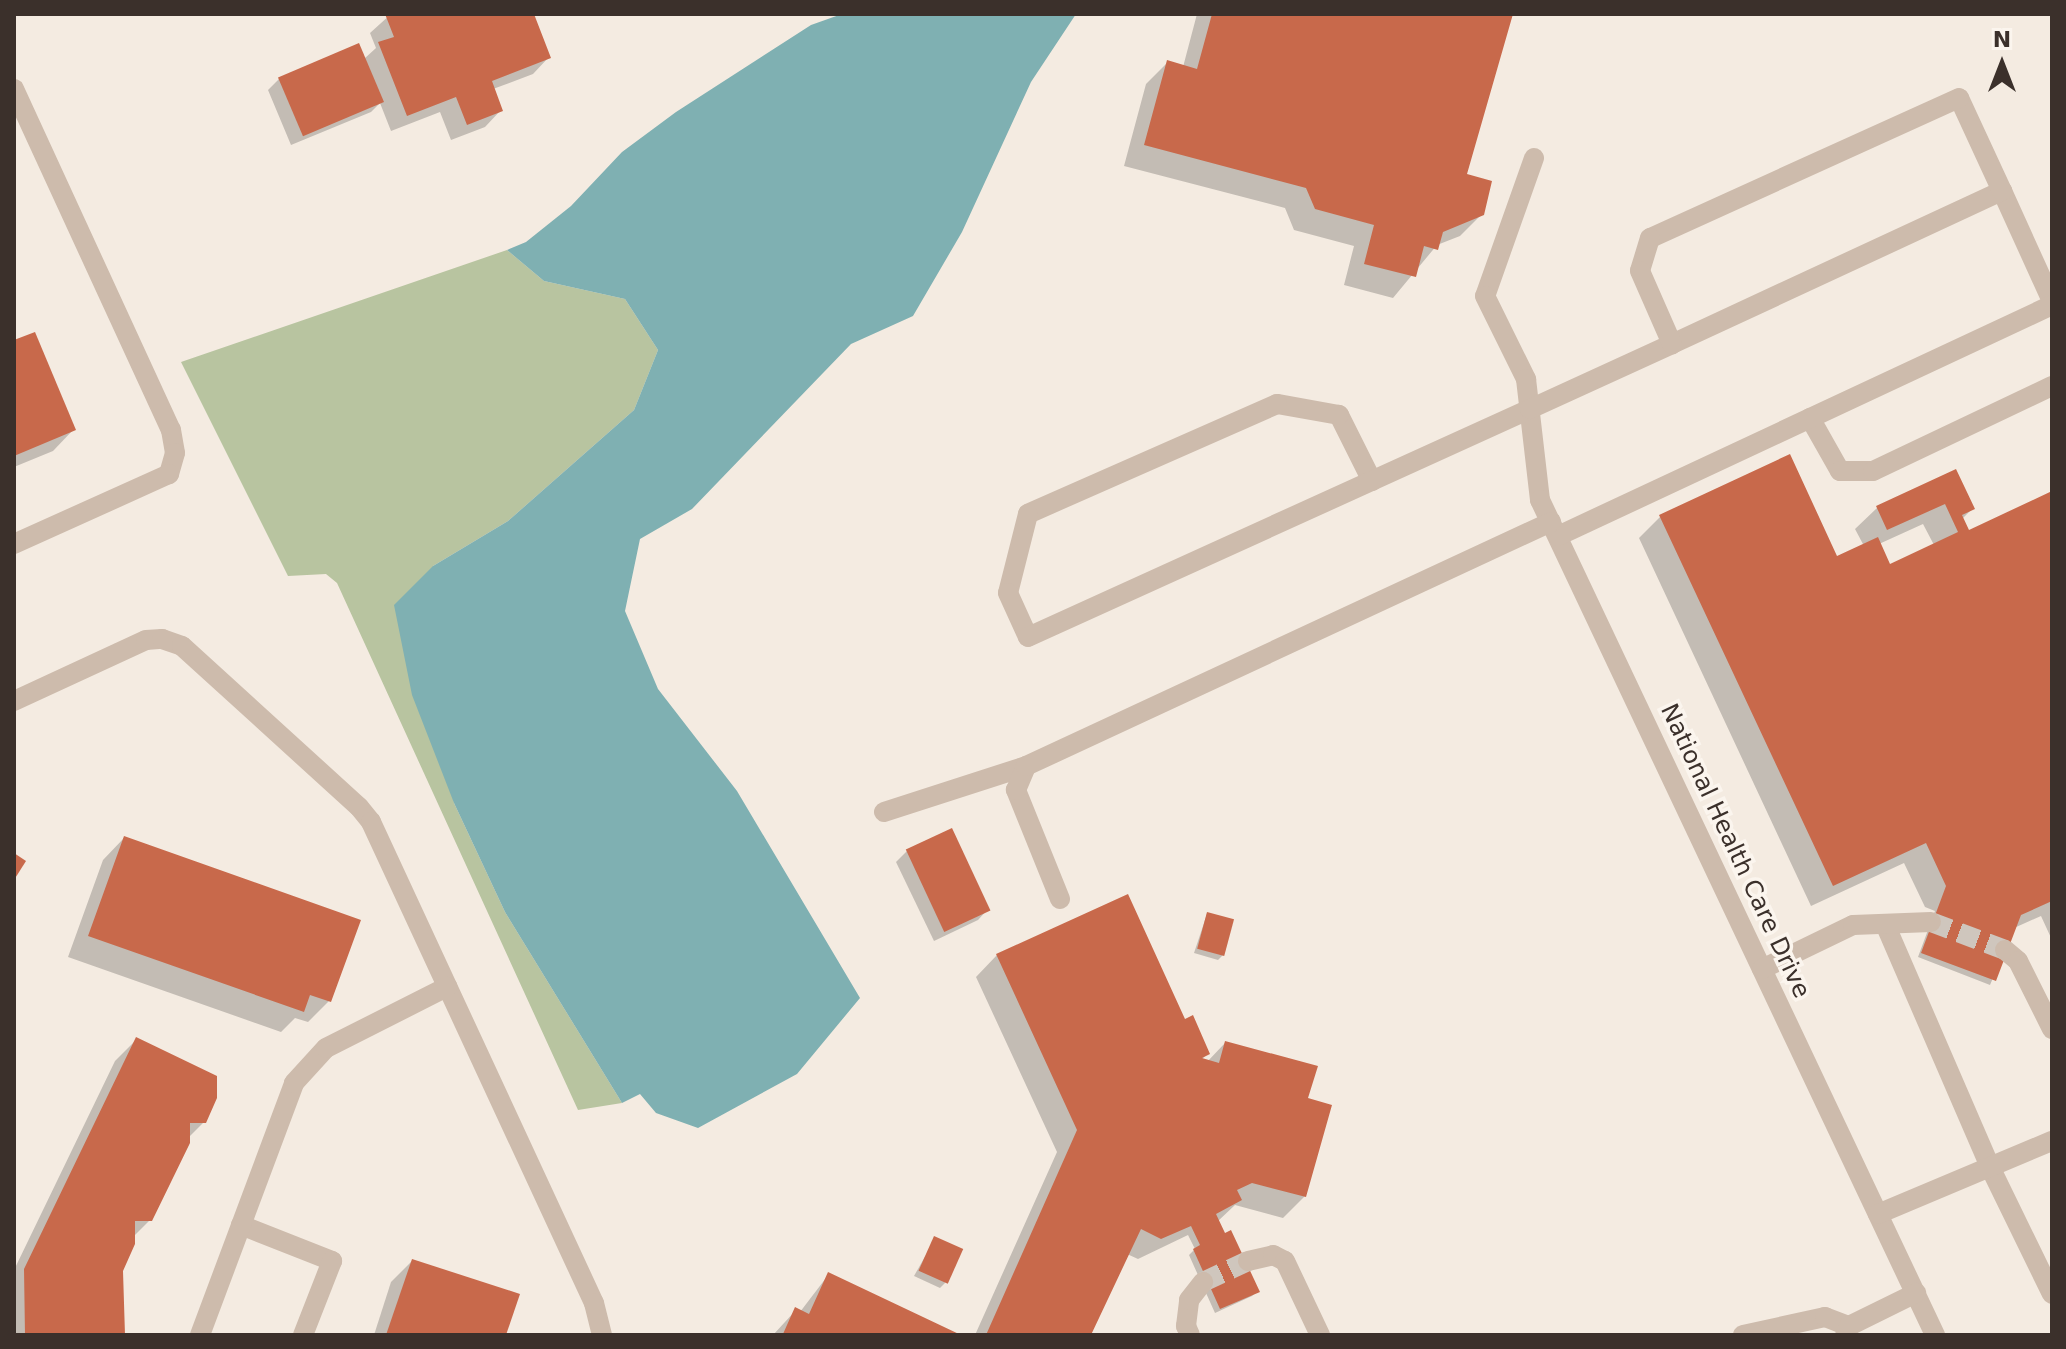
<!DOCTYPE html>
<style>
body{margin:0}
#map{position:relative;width:2066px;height:1349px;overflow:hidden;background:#f4ebe1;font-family:"DejaVu Sans",sans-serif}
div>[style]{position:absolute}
.green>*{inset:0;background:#b8c4a0}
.water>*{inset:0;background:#7fb0b2}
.shadow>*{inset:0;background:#0003}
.building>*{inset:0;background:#c8694b;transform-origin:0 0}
.minor-tunnel>*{height:20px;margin-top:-10px;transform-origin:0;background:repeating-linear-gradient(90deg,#cfc6bd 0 20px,transparent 0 30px)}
.minor>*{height:20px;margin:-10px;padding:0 10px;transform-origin:10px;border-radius:10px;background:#cdbbac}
span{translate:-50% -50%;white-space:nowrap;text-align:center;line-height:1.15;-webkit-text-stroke:7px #fbf5ee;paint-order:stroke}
.street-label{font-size:24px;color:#3b302b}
.frame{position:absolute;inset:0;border:16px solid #3b302b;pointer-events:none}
.north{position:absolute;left:1962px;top:24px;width:80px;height:80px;-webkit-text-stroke:6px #fbf5ee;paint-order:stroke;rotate:0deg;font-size:22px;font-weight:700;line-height:32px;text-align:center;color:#3b302b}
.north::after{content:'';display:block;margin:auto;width:28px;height:36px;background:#3b302b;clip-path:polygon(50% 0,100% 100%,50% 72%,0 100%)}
</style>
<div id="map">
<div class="green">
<i style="clip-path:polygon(507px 250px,544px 281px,625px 299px,658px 350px,634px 410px,508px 521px,433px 566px,454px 803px,505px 912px,622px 1103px,578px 1110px,337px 583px,326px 574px,288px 576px,181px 362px)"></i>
</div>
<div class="water">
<i style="clip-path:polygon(842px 14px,1076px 14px,1031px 82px,962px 232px,913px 316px,851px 344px,692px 509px,640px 539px,625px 611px,658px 689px,737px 791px,860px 998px,797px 1074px,698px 1128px,656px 1113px,640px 1094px,622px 1103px,505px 912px,454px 803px,412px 695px,394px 605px,433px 566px,508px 521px,634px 410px,658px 350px,625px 299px,544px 281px,507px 250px,526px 242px,571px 206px,622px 152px,676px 112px,811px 25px)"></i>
</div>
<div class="shadow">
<i style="clip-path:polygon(391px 14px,532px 14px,549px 57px,533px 74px,493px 89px,501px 110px,485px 127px,451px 140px,440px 112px,391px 131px,380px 103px,371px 112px,291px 145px,268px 90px,279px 79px,358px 46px,364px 59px,376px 48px,370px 33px)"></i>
<i style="clip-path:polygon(1197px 14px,1509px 14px,1464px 175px,1482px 214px,1460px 236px,1437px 245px,1393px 298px,1344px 285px,1354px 246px,1294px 230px,1285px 208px,1124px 166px,1146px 84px,1167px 63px,1183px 67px)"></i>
<i style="clip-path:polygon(14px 342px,74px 429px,53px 451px,14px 467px)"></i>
<i style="clip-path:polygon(evenodd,1955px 471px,1972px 509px,1962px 519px,1968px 532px,2052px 494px,2052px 940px,2041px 916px,2014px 928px,1990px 985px,1918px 957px,1935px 911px,1925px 907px,1904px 863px,1811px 906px,1639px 538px,1660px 517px,1836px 559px,1864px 546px,1855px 529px,1877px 508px,1955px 471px,1923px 524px,1934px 545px,1889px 566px,1879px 544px,1923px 524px)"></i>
<i style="clip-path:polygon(951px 831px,988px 909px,978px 920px,934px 941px,896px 862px,907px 851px)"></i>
<i style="clip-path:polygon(124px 838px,329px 1001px,308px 1022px,295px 1018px,281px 1032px,68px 957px,103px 860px)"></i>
<i style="clip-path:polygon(1207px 914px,1223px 955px,1218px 960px,1194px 953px)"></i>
<i style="clip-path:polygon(997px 955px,1184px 1021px,1208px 1053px,1201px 1060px,1207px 1062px,1225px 1043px,1306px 1100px,1305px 1196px,1283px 1218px,1235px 1205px,1217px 1222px,1257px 1291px,1252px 1296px,1215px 1313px,1189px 1255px,1195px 1249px,1188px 1235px,1138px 1259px,1127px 1254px,1089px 1335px,975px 1335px,1057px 1152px,976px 977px)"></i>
<i style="clip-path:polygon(136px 1040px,204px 1122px,188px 1138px,151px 1219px,133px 1237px,121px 1270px,123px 1335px,14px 1335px,14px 1270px,115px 1061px)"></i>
<i style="clip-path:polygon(935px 1239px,945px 1283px,940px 1288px,914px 1276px)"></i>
<i style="clip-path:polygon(412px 1261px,504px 1335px,374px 1335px,391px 1282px)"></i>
<i style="clip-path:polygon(829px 1274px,957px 1335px,773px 1335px,796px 1310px,800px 1312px)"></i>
</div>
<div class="building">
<i style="clip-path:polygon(385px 14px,534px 14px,551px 58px,492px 81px,503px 111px,467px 125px,456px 97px,407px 116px,378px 42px,394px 37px)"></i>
<i style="clip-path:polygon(1212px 14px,1513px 14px,1467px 174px,1492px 181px,1484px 215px,1443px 232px,1438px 250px,1424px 246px,1416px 277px,1364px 264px,1374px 225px,1315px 209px,1306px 188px,1144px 145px,1167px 60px,1197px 69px)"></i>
<i style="left:359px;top:43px;width:64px;height:88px;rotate:67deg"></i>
<i style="clip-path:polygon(35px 332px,76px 430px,14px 456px,14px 340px)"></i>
<i style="clip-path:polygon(1790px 454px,1837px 556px,1878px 537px,1890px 564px,1958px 532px,1945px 504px,1887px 530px,1876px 506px,1956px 469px,1975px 509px,1962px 515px,1969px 530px,2052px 491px,2052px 901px,2021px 915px,1996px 981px,1921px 953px,1946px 886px,1926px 843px,1833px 886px,1659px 515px)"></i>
<i style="left:952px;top:828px;width:91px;height:51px;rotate:65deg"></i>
<i style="clip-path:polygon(124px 836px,361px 920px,331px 1002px,310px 995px,304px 1012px,88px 936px)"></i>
<i style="clip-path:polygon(14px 853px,26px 861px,14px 880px)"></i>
<i style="clip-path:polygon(1128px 894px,1185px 1019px,1193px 1015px,1210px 1054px,1202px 1058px,1219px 1063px,1225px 1041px,1318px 1066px,1308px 1098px,1332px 1105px,1306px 1197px,1252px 1183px,1237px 1190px,1242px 1200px,1216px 1214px,1225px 1233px,1231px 1230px,1260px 1292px,1220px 1309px,1193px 1249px,1200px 1245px,1191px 1226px,1161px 1239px,1141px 1229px,1091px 1335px,986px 1335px,1077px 1130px,996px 954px)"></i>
<i style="left:1207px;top:912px;width:28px;height:38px;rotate:15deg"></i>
<i style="clip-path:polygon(136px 1037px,217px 1076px,217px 1098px,206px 1123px,190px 1123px,190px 1143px,152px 1221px,135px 1221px,135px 1244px,123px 1271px,125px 1335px,25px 1335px,24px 1269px)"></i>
<i style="left:934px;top:1236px;width:32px;height:38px;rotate:24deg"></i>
<i style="clip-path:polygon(412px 1259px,520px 1294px,506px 1335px,386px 1335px)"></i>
<i style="clip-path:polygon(828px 1272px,961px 1335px,783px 1334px,795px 1307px,809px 1314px)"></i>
</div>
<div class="minor-tunnel">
<i style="left:1931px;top:922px;width:79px;rotate:20.7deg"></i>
<i style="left:1203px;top:1282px;width:50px;rotate:-25deg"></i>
</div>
<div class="minor">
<i style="left:14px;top:89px;width:375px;rotate:65.3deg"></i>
<i style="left:171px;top:430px;width:23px;rotate:80deg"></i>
<i style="left:175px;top:453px;width:22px;rotate:106deg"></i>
<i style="left:169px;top:474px;width:170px;rotate:155.7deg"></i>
<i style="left:1534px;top:158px;width:146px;rotate:109.5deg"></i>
<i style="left:1485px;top:296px;width:93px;rotate:63.7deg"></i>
<i style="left:1526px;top:379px;width:122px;rotate:83.4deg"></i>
<i style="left:1540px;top:500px;width:924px;rotate:64.68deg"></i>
<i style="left:2002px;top:191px;width:121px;rotate:65.6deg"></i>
<i style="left:1810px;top:418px;width:61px;rotate:60.5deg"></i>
<i style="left:1840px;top:471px;width:33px"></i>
<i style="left:1873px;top:471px;width:198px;rotate:-25.4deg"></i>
<i style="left:1372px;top:481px;width:74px;rotate:-116.6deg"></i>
<i style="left:1339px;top:415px;width:63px;rotate:-169.9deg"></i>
<i style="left:1277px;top:404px;width:272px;rotate:156.2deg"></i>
<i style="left:1028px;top:514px;width:81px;rotate:104.2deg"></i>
<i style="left:1008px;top:593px;width:48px;rotate:65.6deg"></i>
<i style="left:1028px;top:637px;width:551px;rotate:-24.43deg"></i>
<i style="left:1530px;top:409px;width:156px;rotate:-24.6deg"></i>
<i style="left:1672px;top:344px;width:364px;rotate:-24.9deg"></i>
<i style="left:2002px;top:191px;width:102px;rotate:-114.8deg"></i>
<i style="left:1959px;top:98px;width:339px;rotate:155.6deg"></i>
<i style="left:1650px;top:238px;width:34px;rotate:107deg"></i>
<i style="left:1640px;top:271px;width:80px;rotate:66.3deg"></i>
<i style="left:1558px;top:536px;width:545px;rotate:-25.06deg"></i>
<i style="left:14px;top:701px;width:145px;rotate:-24.8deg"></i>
<i style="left:146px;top:640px;width:16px;rotate:-4deg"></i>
<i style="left:162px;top:639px;width:21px;rotate:19deg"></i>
<i style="left:182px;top:646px;width:239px;rotate:42.3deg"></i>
<i style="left:359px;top:807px;width:19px;rotate:51deg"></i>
<i style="left:371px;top:822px;width:530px;rotate:65.13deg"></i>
<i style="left:594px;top:1303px;width:33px;rotate:76deg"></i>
<i style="left:884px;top:812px;width:149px;rotate:-17.9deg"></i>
<i style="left:1060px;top:899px;width:118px;rotate:-112deg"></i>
<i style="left:1016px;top:790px;width:26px;rotate:-67deg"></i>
<i style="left:1026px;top:766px;width:579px;rotate:-24.93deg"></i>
<i style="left:1885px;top:924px;width:265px;rotate:66.6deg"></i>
<i style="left:1990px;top:1167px;width:141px;rotate:64deg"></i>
<i style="left:2005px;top:950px;width:17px;rotate:40deg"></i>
<i style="left:2018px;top:961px;width:76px;rotate:63.4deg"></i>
<i style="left:1762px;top:969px;width:101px;rotate:-25.8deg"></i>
<i style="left:1853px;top:925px;width:78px;rotate:-2.2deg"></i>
<i style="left:1878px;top:1214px;width:189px;rotate:-22.8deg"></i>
<i style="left:241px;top:1225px;width:98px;rotate:21.6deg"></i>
<i style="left:332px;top:1261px;width:79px;rotate:111.4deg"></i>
<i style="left:1248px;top:1261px;width:26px;rotate:-13deg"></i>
<i style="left:1273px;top:1255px;width:13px;rotate:27deg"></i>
<i style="left:1285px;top:1261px;width:82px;rotate:64.7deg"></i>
<i style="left:200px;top:1335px;width:269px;rotate:-69.5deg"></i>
<i style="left:294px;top:1083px;width:47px;rotate:-47.6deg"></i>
<i style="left:326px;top:1048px;width:136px;rotate:-26.8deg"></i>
<i style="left:1190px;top:1335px;width:10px;rotate:-114deg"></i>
<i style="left:1186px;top:1326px;width:26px;rotate:-83deg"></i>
<i style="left:1189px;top:1300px;width:23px;rotate:-52deg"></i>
<i style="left:1743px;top:1335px;width:84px;rotate:-12.4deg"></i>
<i style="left:1825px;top:1317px;width:26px;rotate:21deg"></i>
<i style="left:1845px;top:1335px;width:10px;rotate:-66deg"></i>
<i style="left:1849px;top:1326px;width:75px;rotate:-26.2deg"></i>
</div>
<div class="street-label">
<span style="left:1735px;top:851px;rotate:65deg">National Health Care Drive</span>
</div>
<div class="frame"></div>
<div class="north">N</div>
</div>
